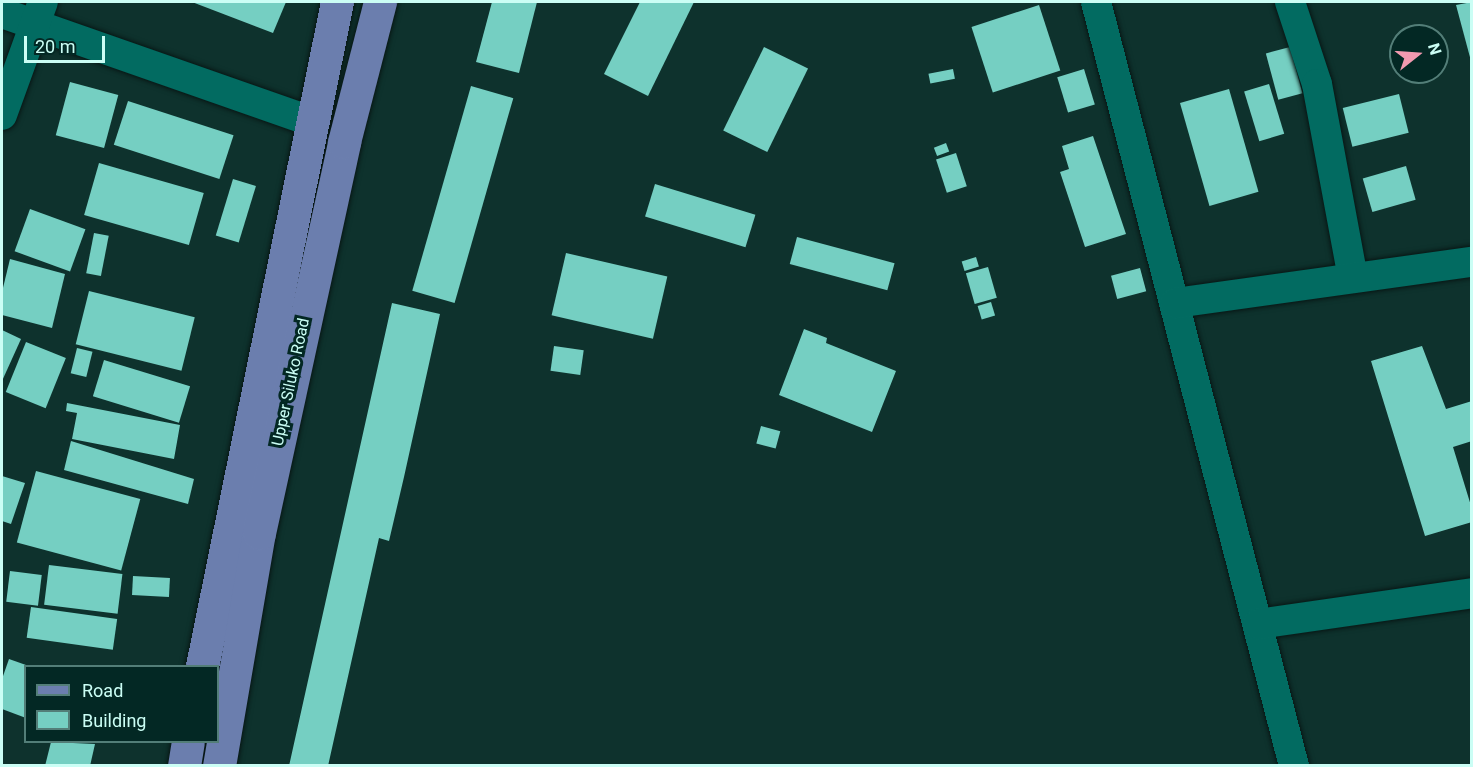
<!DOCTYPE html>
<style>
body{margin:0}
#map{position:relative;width:1473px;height:767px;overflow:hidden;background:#0e322d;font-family:Roboto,sans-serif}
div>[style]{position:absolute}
.building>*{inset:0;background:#75cfc2;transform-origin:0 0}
.roads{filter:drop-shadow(0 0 2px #081715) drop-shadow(0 0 2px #081715)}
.street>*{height:30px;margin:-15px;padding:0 15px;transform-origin:15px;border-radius:15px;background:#026b61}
.primary>*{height:33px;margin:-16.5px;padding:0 16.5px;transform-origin:16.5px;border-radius:16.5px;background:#6b7eae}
span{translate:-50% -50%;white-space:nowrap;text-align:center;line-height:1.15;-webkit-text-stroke:6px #032824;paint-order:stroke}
.street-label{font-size:16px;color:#cbfef5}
.frame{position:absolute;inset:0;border:3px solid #cbfef5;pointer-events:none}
.legend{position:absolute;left:24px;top:665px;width:195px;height:78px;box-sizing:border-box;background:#032824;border:2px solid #537e78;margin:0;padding:8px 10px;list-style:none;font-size:18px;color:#cbfef5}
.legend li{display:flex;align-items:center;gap:12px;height:30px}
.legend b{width:30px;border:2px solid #537e78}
.north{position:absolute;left:1389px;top:24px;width:60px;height:60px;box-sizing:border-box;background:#032824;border:2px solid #537e78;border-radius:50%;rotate:73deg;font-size:16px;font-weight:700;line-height:24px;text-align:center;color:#cbfef5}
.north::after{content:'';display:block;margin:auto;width:21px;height:27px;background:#f29ab0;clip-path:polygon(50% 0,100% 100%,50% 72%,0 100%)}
.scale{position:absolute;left:24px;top:36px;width:81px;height:27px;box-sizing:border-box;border:3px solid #cbfef5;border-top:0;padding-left:8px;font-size:18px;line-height:21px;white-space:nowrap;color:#cbfef5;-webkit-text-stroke:4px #032824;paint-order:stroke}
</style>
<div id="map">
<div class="building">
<i style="clip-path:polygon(192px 2px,286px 2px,273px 33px)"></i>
<i style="clip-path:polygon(492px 2px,537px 2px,519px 73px,476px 62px)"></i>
<i style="clip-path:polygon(640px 2px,694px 2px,648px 96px,604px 74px)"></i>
<i style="clip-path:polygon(1472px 2px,1472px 61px,1471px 61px,1456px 5px)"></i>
<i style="left:1039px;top:5px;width:69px;height:71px;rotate:72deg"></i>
<i style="left:764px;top:47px;width:49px;height:93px;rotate:26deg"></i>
<i style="left:1290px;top:47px;width:48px;height:25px;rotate:75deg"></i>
<i style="left:953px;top:69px;width:10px;height:25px;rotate:79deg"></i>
<i style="left:1084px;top:69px;width:37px;height:28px;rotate:73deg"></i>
<i style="left:70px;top:82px;width:50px;height:55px;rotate:15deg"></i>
<i style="left:1269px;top:84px;width:52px;height:26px;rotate:73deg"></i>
<i style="left:471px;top:86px;width:44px;height:213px;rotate:16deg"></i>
<i style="left:1229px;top:89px;width:107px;height:51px;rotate:74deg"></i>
<i style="left:1399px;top:94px;width:40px;height:58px;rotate:76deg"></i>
<i style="left:128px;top:101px;width:111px;height:46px;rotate:18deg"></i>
<i style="clip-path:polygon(1093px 136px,1126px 234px,1085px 247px,1060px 172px,1069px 169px,1062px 146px)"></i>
<i style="left:946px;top:143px;width:9px;height:13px;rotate:69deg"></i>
<i style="left:956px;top:153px;width:35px;height:21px;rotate:72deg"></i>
<i style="left:99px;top:163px;width:109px;height:54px;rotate:16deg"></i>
<i style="left:1406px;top:166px;width:35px;height:45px;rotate:74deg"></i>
<i style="left:233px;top:179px;width:24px;height:59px;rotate:17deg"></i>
<i style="left:655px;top:184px;width:105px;height:34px;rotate:17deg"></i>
<i style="left:30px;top:209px;width:59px;height:45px;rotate:20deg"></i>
<i style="left:94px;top:233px;width:15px;height:41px;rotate:11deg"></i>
<i style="left:797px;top:237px;width:101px;height:28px;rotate:15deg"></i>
<i style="left:566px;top:253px;width:104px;height:64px;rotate:13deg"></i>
<i style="left:976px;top:257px;width:10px;height:15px;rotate:73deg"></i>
<i style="clip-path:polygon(10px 259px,65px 274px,52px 328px,2px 315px,2px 292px)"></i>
<i style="left:988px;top:267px;width:32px;height:23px;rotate:74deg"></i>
<i style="left:1140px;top:268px;width:24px;height:30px;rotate:75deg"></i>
<i style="left:89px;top:291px;width:109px;height:55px;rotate:14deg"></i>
<i style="left:991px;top:302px;width:14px;height:14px;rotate:73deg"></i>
<i style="clip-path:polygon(392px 303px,440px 314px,404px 477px,389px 541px,379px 538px,328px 766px,289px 766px)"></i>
<i style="clip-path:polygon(804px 329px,827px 338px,826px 343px,896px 371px,872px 432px,779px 395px)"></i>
<i style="clip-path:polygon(2px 330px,21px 339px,2px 381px)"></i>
<i style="left:26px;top:342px;width:43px;height:54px;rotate:22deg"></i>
<i style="left:554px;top:346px;width:30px;height:25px;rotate:8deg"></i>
<i style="clip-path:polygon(1422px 346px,1446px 409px,1472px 401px,1472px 441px,1453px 447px,1472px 509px,1472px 522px,1425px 536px,1371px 361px)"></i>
<i style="left:77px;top:348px;width:16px;height:26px;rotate:14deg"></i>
<i style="left:104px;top:360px;width:90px;height:38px;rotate:17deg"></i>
<i style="clip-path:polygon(67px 403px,180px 425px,174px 459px,72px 439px,77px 413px,66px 411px)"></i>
<i style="left:761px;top:426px;width:20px;height:18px;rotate:15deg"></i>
<i style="clip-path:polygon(71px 441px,194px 479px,188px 504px,64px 470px)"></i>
<i style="left:36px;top:471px;width:108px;height:74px;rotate:15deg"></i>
<i style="clip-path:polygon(2px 476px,25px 483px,11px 524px,2px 521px)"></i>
<i style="left:49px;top:565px;width:74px;height:40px;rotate:7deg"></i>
<i style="left:10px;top:571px;width:32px;height:31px;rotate:7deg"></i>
<i style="left:133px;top:576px;width:37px;height:19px;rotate:3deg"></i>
<i style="left:31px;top:607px;width:87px;height:31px;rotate:8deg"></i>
<i style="clip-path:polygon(9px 659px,26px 665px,26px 718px,2px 709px,2px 679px)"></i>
<i style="clip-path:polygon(51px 742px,95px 744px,90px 766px,45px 766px)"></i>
</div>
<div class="roads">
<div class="street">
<i style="left:1096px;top:2px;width:789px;rotate:75.47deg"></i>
<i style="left:1290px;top:2px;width:86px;rotate:71.8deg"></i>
<i style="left:1317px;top:84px;width:197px;rotate:79.5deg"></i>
<i style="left:2px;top:13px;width:326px;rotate:19.3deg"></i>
<i style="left:2px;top:115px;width:120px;rotate:-70.1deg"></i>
<i style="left:1175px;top:303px;width:300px;rotate:-7.9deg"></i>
<i style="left:1258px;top:624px;width:216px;rotate:-8.2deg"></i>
</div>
<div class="primary">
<i style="left:202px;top:666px;width:678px;rotate:-78.51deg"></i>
<i style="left:184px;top:766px;width:24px;rotate:-81deg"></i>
<i style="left:219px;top:766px;width:236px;rotate:-80.3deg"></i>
<i style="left:259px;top:533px;width:400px;rotate:-77.7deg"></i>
<i style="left:344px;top:142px;width:145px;rotate:-75.6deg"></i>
</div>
</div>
<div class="street-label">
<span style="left:291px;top:382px;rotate:-78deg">Upper Siluko Road</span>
</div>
<div class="frame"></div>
<ul class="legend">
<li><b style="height:8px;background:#6b7eae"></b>Road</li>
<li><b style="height:16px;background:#75cfc2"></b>Building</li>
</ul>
<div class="north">N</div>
<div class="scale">20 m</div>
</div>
